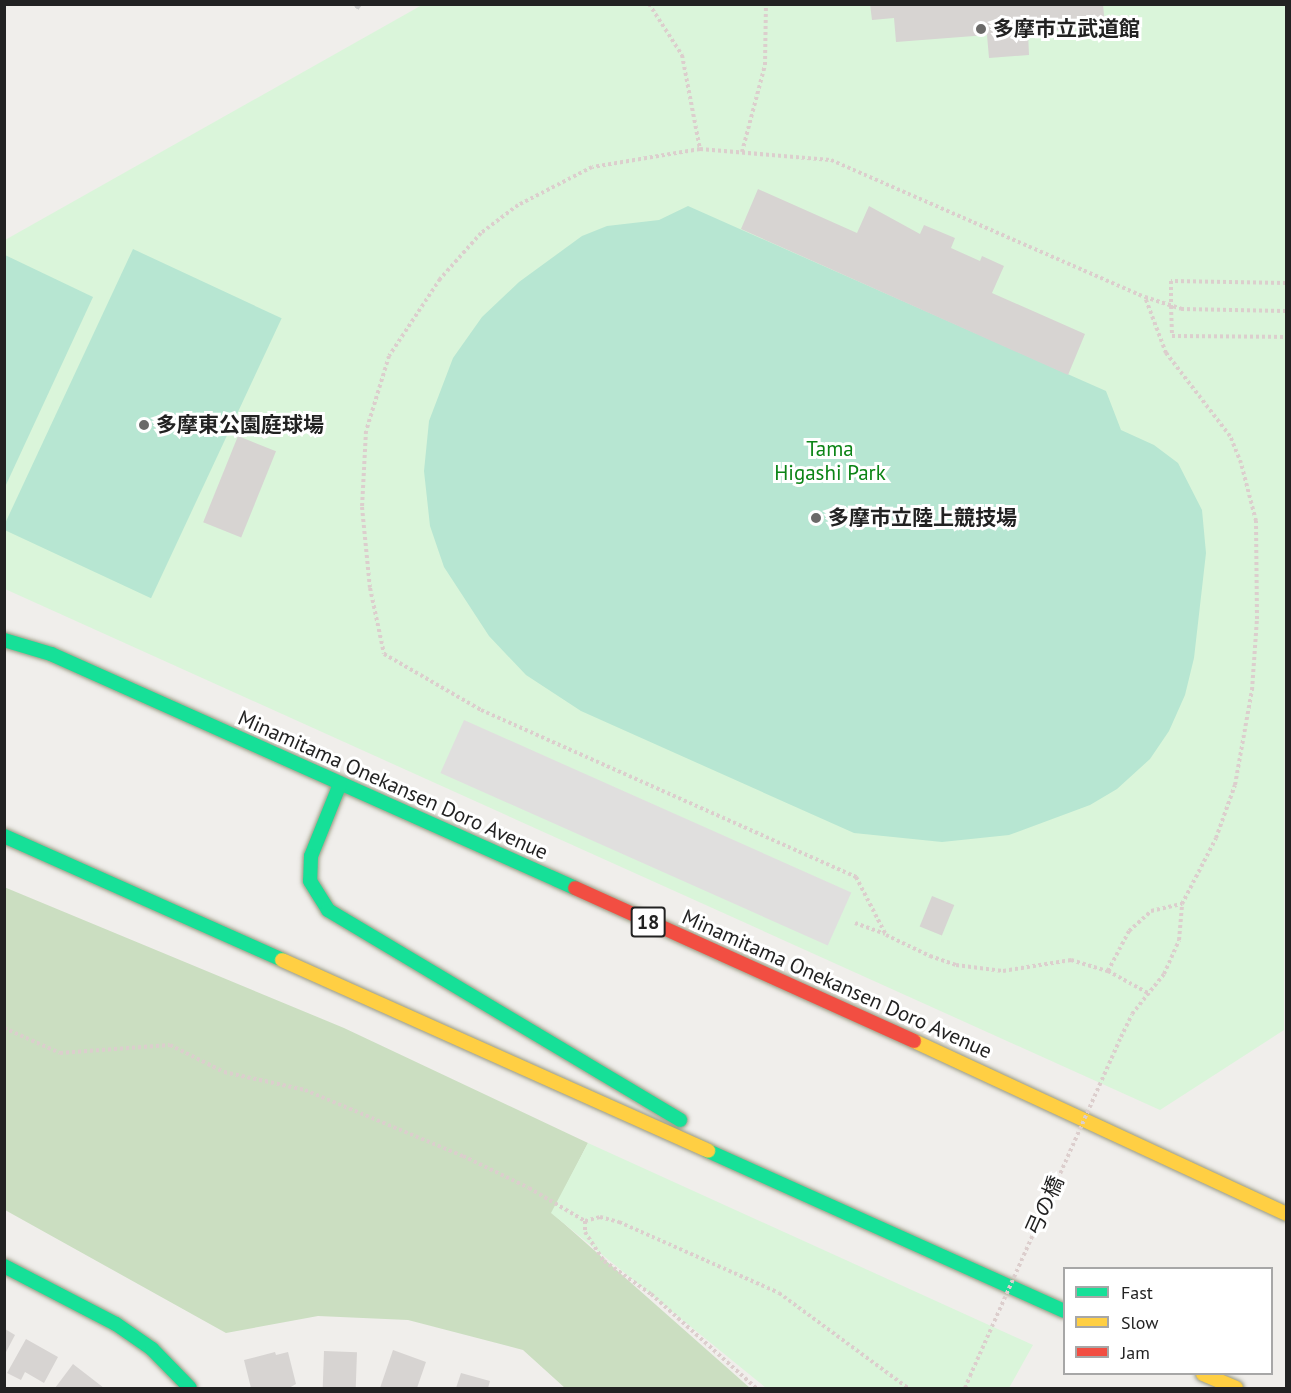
<!DOCTYPE html>
<meta charset="utf-8">
<style>
body{margin:0}
#map{position:relative;width:1291px;height:1393px;overflow:hidden;background:#f0eeeb;font-family:"PT Sans","Noto Sans JP",sans-serif}
div>[style]{position:absolute}
.forest>*{inset:0;background:#cbdec1}
.park>*{inset:0;background:#daf5da}
.pitch>*{inset:0;background:#b7e6d2;transform-origin:0 0}
.parking>*{inset:0;background:#e0dfde;transform-origin:0 0}
.building>*{inset:0;background:#d7d4d2;transform-origin:0 0}
.path>*{height:4px;margin-top:-2px;transform-origin:0;background:repeating-linear-gradient(90deg,#dccecd 0 3px,transparent 0 6px)}
.roads{filter:drop-shadow(0 0 2px #999a82) drop-shadow(0 0 2px #999a82)}
.fast>*{height:14px;margin:-7px;padding:0 7px;transform-origin:7px;border-radius:7px;background:#16e098}
.slow>*{height:14px;margin:-7px;padding:0 7px;transform-origin:7px;border-radius:7px;background:#ffcf43}
.jam>*{height:14px;margin:-7px;padding:0 7px;transform-origin:7px;border-radius:7px;background:#f24e42}
.rail>*{height:4.5px;margin-top:-2.25px;transform-origin:0;background:repeating-linear-gradient(90deg,#ccc 0 12px,transparent 0 24px)}
.path-bridge>*{height:4px;margin-top:-2px;transform-origin:0;background:repeating-linear-gradient(90deg,#dccecd 0 3px,transparent 0 6px)}
.dots>*{width:16px;height:16px;translate:-50% -50%;box-sizing:border-box;border:3px solid #fff;border-radius:50%}
span{translate:-50% -50%;white-space:nowrap;text-align:center;line-height:1.15;-webkit-text-stroke:6px #fff;paint-order:stroke}
.shield-label span{padding:2px 4px;background:#fff;border:2px solid;border-radius:4px;-webkit-text-stroke-width:0}
.shield-label{font-size:20px;color:#222;font-weight:700}
.poi-label{font-size:21px;color:#222;font-weight:700}
.left{translate:0 -50%;text-align:left}
.park-label{font-size:21px;color:#0c8416}
.street-label{font-size:21px;color:#222}
.frame{position:absolute;inset:0;border:6px solid #222;pointer-events:none}
.legend{position:absolute;left:1063px;top:1267px;width:210px;height:108px;box-sizing:border-box;background:#fff;border:2px solid #a7a7a7;margin:0;padding:8px 10px;list-style:none;font-size:18px;color:#222}
.legend li{display:flex;align-items:center;gap:12px;height:30px}
.legend b{width:30px;border:2px solid #a7a7a7}
</style>
<div id="map">
<div class="forest">
<i style="clip-path:polygon(4px 887px,344px 1028px,588px 1143px,552px 1213px,750px 1388px,565px 1388px,523px 1350px,408px 1320px,318px 1316px,226px 1333px,5px 1210px)"></i>
</div>
<div class="park">
<i style="clip-path:polygon(422px 5px,1286px 5px,1284px 1030px,1160px 1110px,5px 589px,5px 240px)"></i>
<i style="clip-path:polygon(588px 1143px,1033px 1345px,1009px 1388px,766px 1388px,551px 1213px)"></i>
</div>
<div class="pitch">
<i style="clip-path:polygon(688px 206px,1106px 391px,1121px 430px,1154px 445px,1178px 463px,1202px 510px,1206px 553px,1194px 658px,1185px 695px,1169px 731px,1150px 759px,1117px 789px,1090px 805px,1009px 835px,942px 842px,854px 833px,581px 711px,526px 675px,489px 636px,444px 567px,430px 526px,424px 471px,429px 421px,453px 358px,482px 317px,519px 282px,582px 236px,607px 226px,659px 220px)"></i>
<i style="left:133px;top:249px;width:164px;height:309px;rotate:25deg"></i>
<i style="clip-path:polygon(5px 255px,93px 297px,5px 487px)"></i>
</div>
<div class="parking">
<i style="left:464px;top:720px;width:424px;height:58px;rotate:24deg"></i>
</div>
<div class="building">
<i style="clip-path:polygon(870px 4px,1103px 4px,1105px 26px,1028px 32px,1029px 55px,989px 58px,987px 35px,896px 42px,894px 18px,872px 20px)"></i>
<i style="clip-path:polygon(758px 189px,857px 233px,869px 206px,920px 234px,924px 225px,955px 238px,951px 248px,980px 261px,982px 256px,1004px 266px,992px 293px,1085px 334px,1068px 375px,741px 229px)"></i>
<i style="left:238px;top:436px;width:41px;height:93px;rotate:22deg"></i>
<i style="left:932px;top:896px;width:24px;height:33px;rotate:22deg"></i>
<i style="clip-path:polygon(5px 1329px,15px 1335px,5px 1354px)"></i>
<i style="clip-path:polygon(26px 1339px,58px 1357px,44px 1383px,25px 1372px,21px 1380px,7px 1373px)"></i>
<i style="clip-path:polygon(393px 1350px,426px 1362px,417px 1388px,380px 1388px)"></i>
<i style="left:324px;top:1351px;width:33px;height:37px;rotate:2deg"></i>
<i style="clip-path:polygon(275px 1352px,276px 1355px,288px 1352px,296px 1384px,289px 1388px,251px 1388px,244px 1360px)"></i>
<i style="clip-path:polygon(73px 1364px,104px 1388px,55px 1388px)"></i>
<i style="clip-path:polygon(461px 1373px,490px 1381px,488px 1388px,456px 1388px)"></i>
</div>
<div class="path">
<i style="left:649px;top:4px;width:61px;rotate:57.1deg"></i>
<i style="left:682px;top:55px;width:96px;rotate:79.2deg"></i>
<i style="left:700px;top:149px;width:131px;rotate:4.8deg"></i>
<i style="left:831px;top:160px;width:343px;rotate:23.6deg"></i>
<i style="left:1145px;top:297px;width:38px;rotate:18deg"></i>
<i style="left:1181px;top:309px;width:105px;rotate:1.1deg"></i>
<i style="left:700px;top:149px;width:109px;rotate:170.5deg"></i>
<i style="left:592px;top:167px;width:83px;rotate:152.8deg"></i>
<i style="left:518px;top:205px;width:46px;rotate:142.9deg"></i>
<i style="left:481px;top:233px;width:62px;rotate:131.7deg"></i>
<i style="left:440px;top:279px;width:92px;rotate:123.5deg"></i>
<i style="left:389px;top:356px;width:78px;rotate:107deg"></i>
<i style="left:366px;top:431px;width:76px;rotate:93deg"></i>
<i style="left:362px;top:507px;width:81px;rotate:84.4deg"></i>
<i style="left:370px;top:588px;width:67px;rotate:78deg"></i>
<i style="left:384px;top:654px;width:112px;rotate:30deg"></i>
<i style="left:481px;top:710px;width:411px;rotate:24deg"></i>
<i style="left:856px;top:877px;width:65px;rotate:62.7deg"></i>
<i style="left:886px;top:935px;width:49px;rotate:25.5deg"></i>
<i style="left:930px;top:956px;width:28px;rotate:19deg"></i>
<i style="left:956px;top:965px;width:47px;rotate:7.3deg"></i>
<i style="left:1003px;top:971px;width:69px;rotate:-9.2deg"></i>
<i style="left:1071px;top:960px;width:39px;rotate:17deg"></i>
<i style="left:1108px;top:971px;width:46px;rotate:28.8deg"></i>
<i style="left:742px;top:152px;width:90px;rotate:-75.2deg"></i>
<i style="left:765px;top:65px;width:61px;rotate:-89.1deg"></i>
<i style="left:1286px;top:283px;width:115px;rotate:-179deg"></i>
<i style="left:1171px;top:281px;width:25px;rotate:90deg"></i>
<i style="left:1171px;top:306px;width:30px;rotate:88deg"></i>
<i style="left:1172px;top:336px;width:114px;rotate:0.5deg"></i>
<i style="left:855px;top:923px;width:32px;rotate:20deg"></i>
<i style="left:1108px;top:971px;width:45px;rotate:-62.3deg"></i>
<i style="left:1129px;top:931px;width:30px;rotate:-42deg"></i>
<i style="left:1151px;top:911px;width:32px;rotate:-13deg"></i>
<i style="left:4px;top:1028px;width:61px;rotate:24.1deg"></i>
<i style="left:60px;top:1053px;width:110px;rotate:-4.2deg"></i>
<i style="left:170px;top:1045px;width:60px;rotate:26.6deg"></i>
<i style="left:224px;top:1072px;width:83px;rotate:12.5deg"></i>
<i style="left:305px;top:1090px;width:171px;rotate:22.7deg"></i>
<i style="left:463px;top:1156px;width:73px;rotate:25.9deg"></i>
<i style="left:529px;top:1188px;width:65px;rotate:30.5deg"></i>
<i style="left:585px;top:1221px;width:16px;rotate:-15deg"></i>
<i style="left:600px;top:1217px;width:20px;rotate:15deg"></i>
<i style="left:619px;top:1222px;width:175px;rotate:23.9deg"></i>
<i style="left:779px;top:1293px;width:160px;rotate:36.4deg"></i>
<i style="left:1121px;top:1037px;width:25px;rotate:-64deg"></i>
<i style="left:1132px;top:1014px;width:51px;rotate:-51.3deg"></i>
<i style="left:1164px;top:974px;width:37px;rotate:-66deg"></i>
<i style="left:1179px;top:940px;width:36px;rotate:-85deg"></i>
<i style="left:1182px;top:904px;width:74px;rotate:-62.7deg"></i>
<i style="left:1216px;top:838px;width:56px;rotate:-70.3deg"></i>
<i style="left:1235px;top:785px;width:97px;rotate:-79.9deg"></i>
<i style="left:1252px;top:690px;width:71px;rotate:-86deg"></i>
<i style="left:1257px;top:619px;width:98px;rotate:-90.6deg"></i>
<i style="left:1256px;top:521px;width:60px;rotate:-104.5deg"></i>
<i style="left:1241px;top:463px;width:29px;rotate:-112deg"></i>
<i style="left:1230px;top:436px;width:105px;rotate:-127.6deg"></i>
<i style="left:1166px;top:353px;width:60px;rotate:-110.6deg"></i>
<i style="left:585px;top:1221px;width:11px;rotate:90deg"></i>
<i style="left:585px;top:1232px;width:35px;rotate:57deg"></i>
<i style="left:604px;top:1261px;width:57px;rotate:35.1deg"></i>
<i style="left:651px;top:1294px;width:141px;rotate:41.8deg"></i>
<i style="left:965px;top:1388px;width:13px;rotate:-67deg"></i>
</div>
<div class="roads">
<div class="fast">
<i style="left:4px;top:640px;width:49px;rotate:16.6deg"></i>
<i style="left:51px;top:654px;width:574px;rotate:24.06deg"></i>
<i style="left:340px;top:784px;width:78px;rotate:111.9deg"></i>
<i style="left:311px;top:856px;width:25px;rotate:92deg"></i>
<i style="left:310px;top:881px;width:34px;rotate:58deg"></i>
<i style="left:328px;top:910px;width:410px;rotate:30.8deg"></i>
<i style="left:4px;top:836px;width:304px;rotate:24deg"></i>
<i style="left:708px;top:1151px;width:390px;rotate:24.2deg"></i>
<i style="left:4px;top:1266px;width:126px;rotate:27.4deg"></i>
<i style="left:116px;top:1324px;width:44px;rotate:34.8deg"></i>
<i style="left:152px;top:1349px;width:54px;rotate:45.7deg"></i>
</div>
<div class="slow">
<i style="left:282px;top:960px;width:467px;rotate:24.1deg"></i>
<i style="left:914px;top:1041px;width:410px;rotate:24.9deg"></i>
<i style="left:1203px;top:1374px;width:36px;rotate:23deg"></i>
</div>
<div class="jam">
<i style="left:575px;top:888px;width:372px;rotate:24.3deg"></i>
</div>
</div>
<div class="rail">
<i style="left:356px;top:8px;width:5px;rotate:-53deg"></i>
</div>
<div class="path-bridge">
<i style="left:970px;top:1376px;width:371px;rotate:-66deg"></i>
</div>
<div class="dots">
<i style="left:981px;top:29px;background:#6a6968"></i>
<i style="left:144px;top:425px;background:#6a6968"></i>
<i style="left:816px;top:518px;background:#6a6968"></i>
</div>
<div class="shield-label">
<span style="left:648px;top:922px">18</span>
</div>
<div class="poi-label">
<span class="left" style="left:993px;top:29px">多摩市立武道館</span>
<span class="left" style="left:156px;top:425px">多摩東公園庭球場</span>
<span class="left" style="left:828px;top:518px">多摩市立陸上競技場</span>
</div>
<div class="park-label">
<span style="left:830px;top:461px">Tama<br>Higashi Park</span>
</div>
<div class="street-label">
<span style="left:393px;top:785px;rotate:24deg">Minamitama Onekansen Doro Avenue</span>
<span style="left:837px;top:984px;rotate:24deg">Minamitama Onekansen Doro Avenue</span>
<span style="left:1045px;top:1206px;rotate:-66deg">弓の橋</span>
</div>
<div class="frame"></div>
<ul class="legend">
<li><b style="height:8px;background:#16e098"></b>Fast</li>
<li><b style="height:8px;background:#ffcf43"></b>Slow</li>
<li><b style="height:8px;background:#f24e42"></b>Jam</li>
</ul>
</div>
